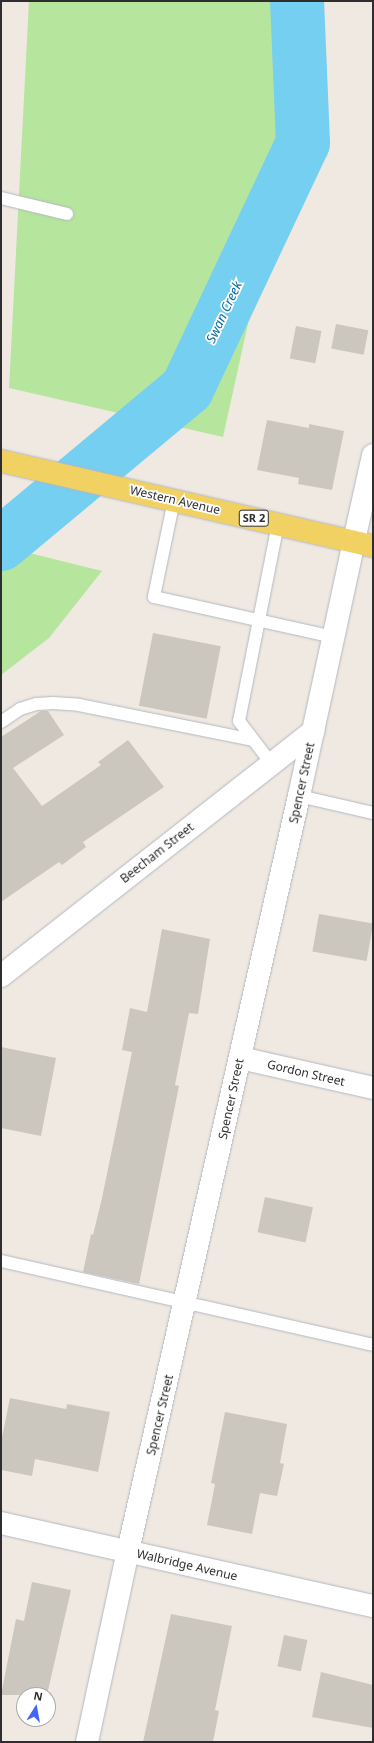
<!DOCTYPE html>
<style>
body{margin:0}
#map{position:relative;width:374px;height:1743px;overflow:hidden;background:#efe9e1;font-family:"Noto Sans",sans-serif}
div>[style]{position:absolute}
.green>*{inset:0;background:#b6e59e}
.river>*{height:54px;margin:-27px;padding:0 27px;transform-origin:27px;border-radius:27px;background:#75cff0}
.building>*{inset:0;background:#cbc7bf;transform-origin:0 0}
.roads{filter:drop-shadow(0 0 1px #b4b7c1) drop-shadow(0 0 1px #b4b7c1)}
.lane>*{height:12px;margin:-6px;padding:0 6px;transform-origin:6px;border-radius:6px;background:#fff}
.street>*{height:22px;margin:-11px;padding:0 11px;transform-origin:11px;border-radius:11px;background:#fff}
.secondary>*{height:22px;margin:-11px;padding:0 11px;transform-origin:11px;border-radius:11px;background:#fff}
.primary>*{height:22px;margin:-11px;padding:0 11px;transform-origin:11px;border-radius:11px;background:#f2d163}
span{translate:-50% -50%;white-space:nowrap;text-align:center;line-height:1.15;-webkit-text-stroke:3.5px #fff;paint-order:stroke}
.shield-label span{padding:1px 3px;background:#fff;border:1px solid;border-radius:3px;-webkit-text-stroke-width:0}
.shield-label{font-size:11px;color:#2e2e2e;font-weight:700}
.street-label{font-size:12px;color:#2e2e2e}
.water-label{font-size:13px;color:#0d6fa3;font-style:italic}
.frame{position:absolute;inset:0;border:2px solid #2e2e2e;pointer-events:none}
.north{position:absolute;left:16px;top:1687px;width:40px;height:40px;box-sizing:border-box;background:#fff;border:1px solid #ababab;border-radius:50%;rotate:11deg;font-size:11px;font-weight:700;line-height:16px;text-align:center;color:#2e2e2e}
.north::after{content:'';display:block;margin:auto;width:14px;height:18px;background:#4264fb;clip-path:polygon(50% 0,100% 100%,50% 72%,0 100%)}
</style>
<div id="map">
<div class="green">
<i style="clip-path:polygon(29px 1px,319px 1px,223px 437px,9px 388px)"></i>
<i style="clip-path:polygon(1px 546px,102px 571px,49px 638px,1px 675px)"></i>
</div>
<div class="river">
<i style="left:1px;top:544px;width:242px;rotate:-39.8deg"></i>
<i style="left:187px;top:389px;width:272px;rotate:-64.8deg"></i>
<i style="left:303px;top:143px;width:142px;rotate:-92.4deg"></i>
</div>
<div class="building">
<i style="left:336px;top:324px;width:33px;height:25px;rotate:11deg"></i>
<i style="left:296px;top:326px;width:26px;height:33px;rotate:11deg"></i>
<i style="clip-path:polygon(267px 420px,309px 428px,309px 424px,344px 431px,332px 490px,298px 484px,299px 478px,257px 470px)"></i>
<i style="left:153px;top:633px;width:69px;height:74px;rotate:11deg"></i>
<i style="clip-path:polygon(41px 711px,48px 711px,64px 735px,13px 768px,42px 806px,101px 765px,98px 762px,128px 740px,164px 787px,83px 842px,86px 847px,62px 865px,59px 862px,1px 902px,1px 737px)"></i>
<i style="left:319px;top:914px;width:55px;height:38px;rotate:10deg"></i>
<i style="clip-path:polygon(162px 929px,210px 939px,198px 1014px,189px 1013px,175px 1085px,179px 1086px,139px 1284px,83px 1272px,91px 1234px,93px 1235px,102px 1198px,132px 1052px,122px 1050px,130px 1008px,147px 1012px)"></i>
<i style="clip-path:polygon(1px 1047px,56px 1058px,41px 1136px,1px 1128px)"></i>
<i style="left:265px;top:1197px;width:49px;height:36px;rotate:12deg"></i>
<i style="clip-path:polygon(10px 1398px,66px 1409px,67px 1404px,110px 1412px,98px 1472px,35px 1459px,32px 1476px,1px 1470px,1px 1442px)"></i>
<i style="clip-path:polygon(225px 1412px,287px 1424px,280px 1463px,284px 1464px,277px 1496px,260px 1493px,252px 1534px,207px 1525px,215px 1484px,211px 1483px)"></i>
<i style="clip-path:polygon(32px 1582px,71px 1590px,47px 1695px,1px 1695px,16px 1619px,24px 1621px)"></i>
<i style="clip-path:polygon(171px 1614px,232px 1626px,215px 1710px,219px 1711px,213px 1742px,143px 1742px)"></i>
<i style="left:284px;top:1635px;width:24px;height:32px;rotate:12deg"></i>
<i style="clip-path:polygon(321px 1672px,373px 1685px,373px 1728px,312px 1717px)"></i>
</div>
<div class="roads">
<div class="lane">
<i style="left:1px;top:198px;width:68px;rotate:13.6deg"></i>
<i style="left:174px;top:500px;width:99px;rotate:101.7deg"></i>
<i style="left:154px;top:597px;width:183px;rotate:12.6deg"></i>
<i style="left:1px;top:722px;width:23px;rotate:-34deg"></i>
<i style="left:20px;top:709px;width:17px;rotate:-17deg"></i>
<i style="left:36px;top:704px;width:17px;rotate:-3deg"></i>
<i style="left:53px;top:703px;width:26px;rotate:4deg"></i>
<i style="left:79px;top:705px;width:177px;rotate:11.4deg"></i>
<i style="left:271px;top:763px;width:53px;rotate:-127.3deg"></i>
<i style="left:239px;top:721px;width:201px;rotate:-78.8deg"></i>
<i style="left:299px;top:796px;width:76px;rotate:12.9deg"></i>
<i style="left:1px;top:1261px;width:381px;rotate:12.7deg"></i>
</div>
<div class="street">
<i style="left:354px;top:541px;width:88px;rotate:-77.5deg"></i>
<i style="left:1px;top:976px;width:397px;rotate:-38.1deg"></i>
<i style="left:240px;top:1058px;width:136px;rotate:12.7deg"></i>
<i style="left:1px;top:1523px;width:381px;rotate:12.6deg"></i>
</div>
<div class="secondary">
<i style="left:87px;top:1742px;width:195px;rotate:-77.9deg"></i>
<i style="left:128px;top:1551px;width:774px;rotate:-77.24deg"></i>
<i style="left:299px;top:796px;width:261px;rotate:-77.8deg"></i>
</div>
<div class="primary">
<i style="left:1px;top:461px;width:382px;rotate:12.9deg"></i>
</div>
</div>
<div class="shield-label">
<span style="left:254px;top:518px">SR 2</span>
</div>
<div class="street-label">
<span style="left:175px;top:500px;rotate:13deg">Western Avenue</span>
<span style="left:302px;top:783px;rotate:-78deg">Spencer Street</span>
<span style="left:157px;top:853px;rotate:-38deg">Beecham Street</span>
<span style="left:306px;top:1073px;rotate:13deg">Gordon Street</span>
<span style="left:231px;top:1099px;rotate:-78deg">Spencer Street</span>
<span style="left:160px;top:1415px;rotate:-77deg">Spencer Street</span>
<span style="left:187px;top:1565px;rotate:13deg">Walbridge Avenue</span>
</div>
<div class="water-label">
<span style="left:224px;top:312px;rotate:-65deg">Swan Creek</span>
</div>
<div class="frame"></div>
<div class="north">N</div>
</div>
